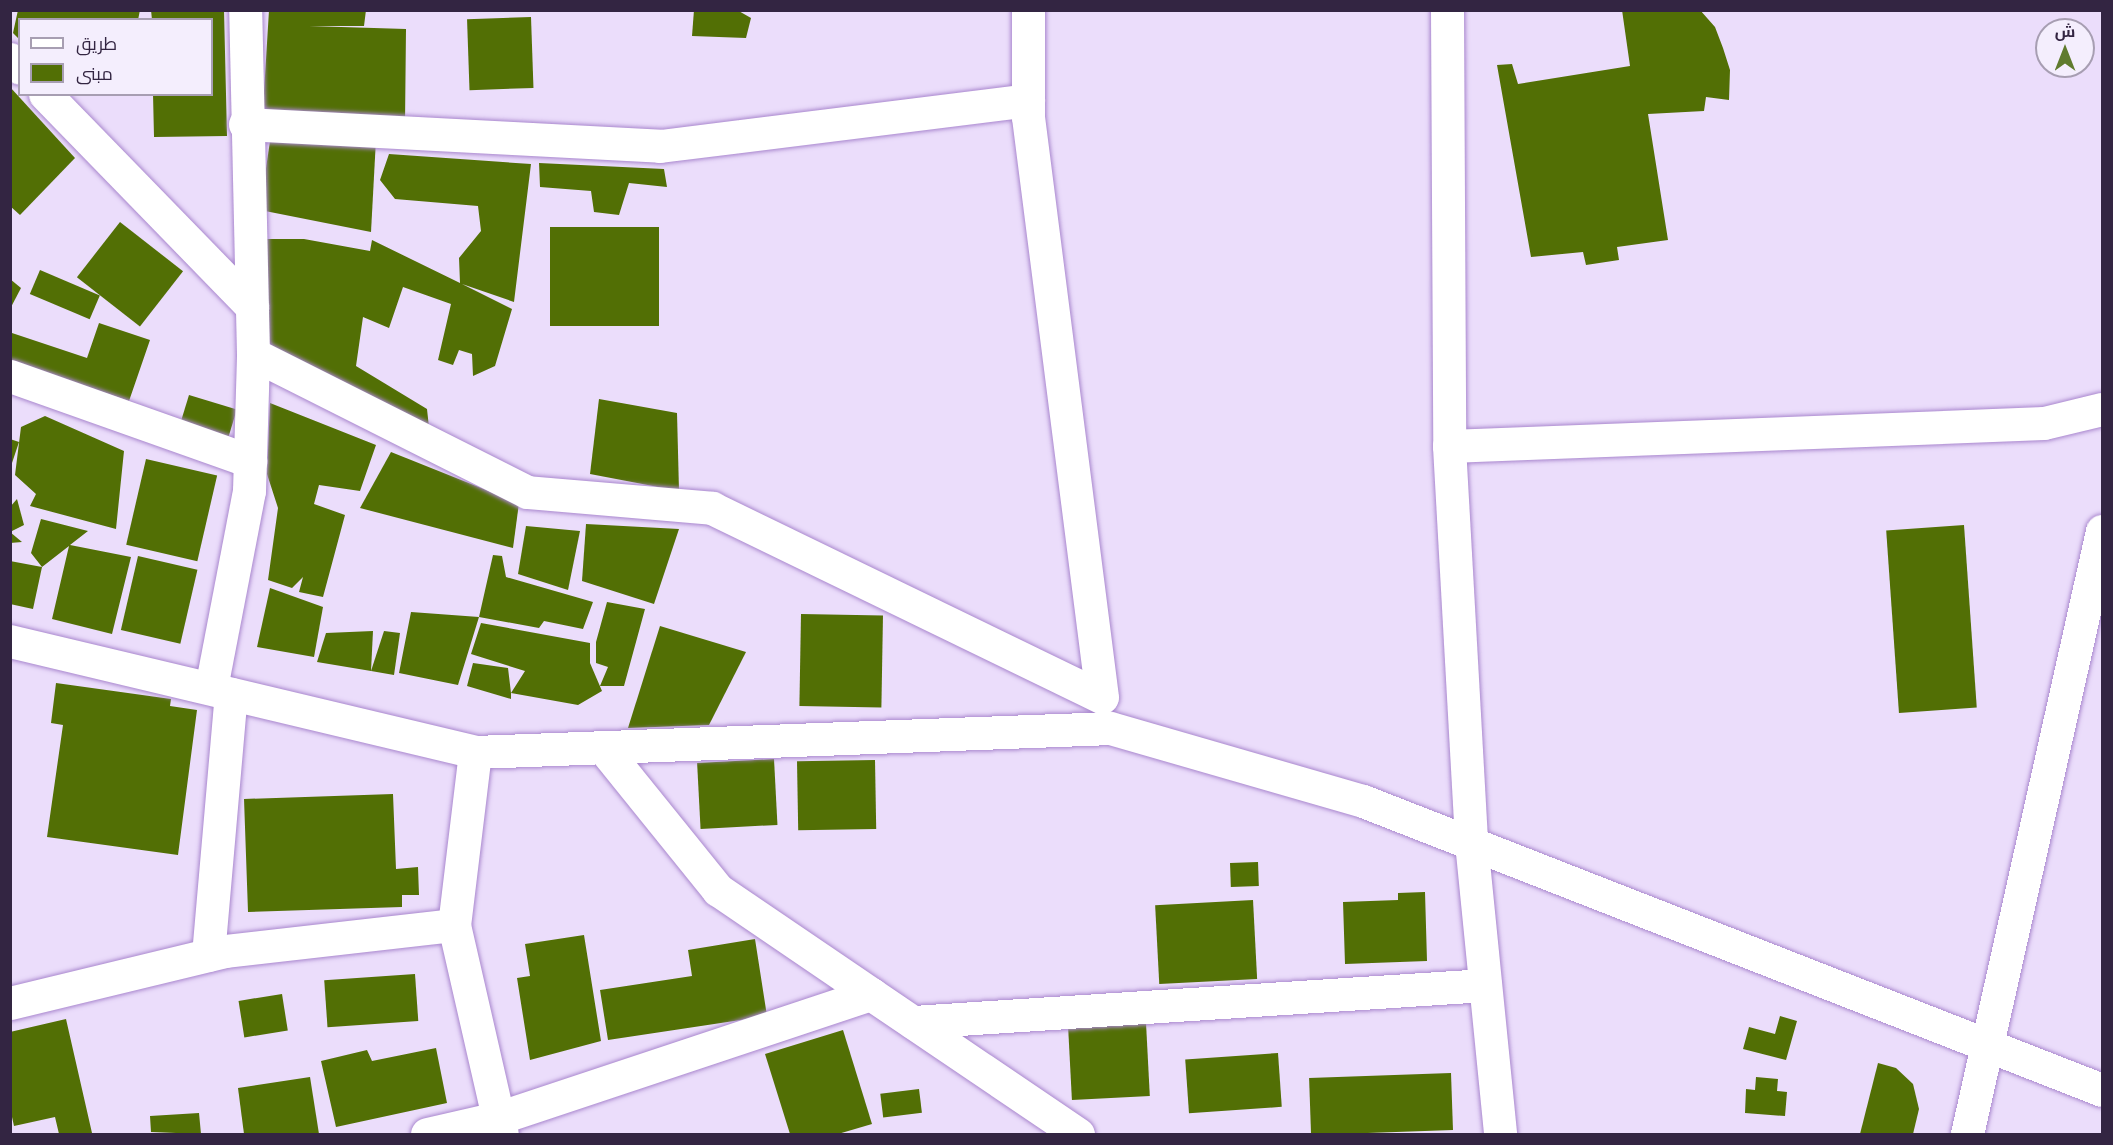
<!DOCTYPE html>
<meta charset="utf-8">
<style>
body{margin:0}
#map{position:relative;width:2113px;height:1145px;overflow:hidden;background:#ebddfb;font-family:"Work Sans",Cairo,sans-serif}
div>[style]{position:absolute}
.building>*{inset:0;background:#526f05;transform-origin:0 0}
.roads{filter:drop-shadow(0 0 2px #a987ce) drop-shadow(0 0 2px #a987ce)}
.minor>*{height:33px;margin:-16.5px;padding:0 16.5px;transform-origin:16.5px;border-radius:16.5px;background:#fff}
span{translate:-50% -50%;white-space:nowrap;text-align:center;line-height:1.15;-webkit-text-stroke:6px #f4eefd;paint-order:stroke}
.frame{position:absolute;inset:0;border:12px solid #332542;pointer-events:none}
.legend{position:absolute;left:18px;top:18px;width:195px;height:78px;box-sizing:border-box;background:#f4eefd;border:2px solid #a79eb2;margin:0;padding:8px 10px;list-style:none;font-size:18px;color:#332542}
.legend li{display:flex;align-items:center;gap:12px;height:30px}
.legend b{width:30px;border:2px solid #a79eb2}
.north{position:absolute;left:2035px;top:18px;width:60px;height:60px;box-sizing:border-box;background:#f4eefd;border:2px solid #a79eb2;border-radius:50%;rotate:0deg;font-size:16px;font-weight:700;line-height:24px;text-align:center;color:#332542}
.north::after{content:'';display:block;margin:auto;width:21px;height:27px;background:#607b2e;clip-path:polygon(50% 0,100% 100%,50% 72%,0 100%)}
</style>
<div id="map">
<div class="building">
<i style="clip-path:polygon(18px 10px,140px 10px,138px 20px,20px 20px,20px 40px,13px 33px)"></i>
<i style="clip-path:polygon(151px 10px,224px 10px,227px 136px,154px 137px,153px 94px,212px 94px,212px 20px,152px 20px)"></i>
<i style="clip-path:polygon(269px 10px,366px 10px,364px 26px,309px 26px,406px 29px,405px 123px,263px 109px)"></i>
<i style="clip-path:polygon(694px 10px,737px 10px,751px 18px,746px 38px,692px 36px)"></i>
<i style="clip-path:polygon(1622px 10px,1700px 10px,1715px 27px,1723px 48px,1730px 70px,1729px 100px,1706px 97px,1704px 111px,1648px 114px,1668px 240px,1617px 247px,1619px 260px,1586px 265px,1583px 252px,1531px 257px,1497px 65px,1512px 64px,1518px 84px,1630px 66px)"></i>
<i style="left:531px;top:17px;width:71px;height:64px;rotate:88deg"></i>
<i style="clip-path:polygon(10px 87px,75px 158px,20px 215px,10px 206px)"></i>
<i style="clip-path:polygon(271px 134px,376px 139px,371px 232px,260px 210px)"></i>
<i style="clip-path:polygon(389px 154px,531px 164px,514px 302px,462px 284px,512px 309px,495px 366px,473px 376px,472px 354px,459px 350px,453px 365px,438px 360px,451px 304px,403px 287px,389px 328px,363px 317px,356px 366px,427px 409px,430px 437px,263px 349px,263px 239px,304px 239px,370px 251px,372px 240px,460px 283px,459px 258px,481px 231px,478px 206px,395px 199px,380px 180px)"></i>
<i style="clip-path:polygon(539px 163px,664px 169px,667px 187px,629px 183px,619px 215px,594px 212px,591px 191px,540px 187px)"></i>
<i style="left:120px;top:222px;width:80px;height:70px;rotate:38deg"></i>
<i style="left:550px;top:227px;width:109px;height:99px"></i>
<i style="left:40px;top:270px;width:65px;height:26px;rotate:23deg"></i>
<i style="clip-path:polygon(10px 279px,21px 288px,10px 309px)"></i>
<i style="clip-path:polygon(99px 323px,150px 340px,129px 401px,10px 361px,12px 333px,87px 358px)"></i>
<i style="left:189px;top:395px;width:50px;height:28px;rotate:17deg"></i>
<i style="clip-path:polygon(599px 399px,677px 413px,679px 491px,590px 474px)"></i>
<i style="clip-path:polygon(270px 403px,376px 445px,360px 491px,319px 485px,314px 504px,345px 515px,323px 597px,299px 592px,303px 577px,292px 588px,268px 580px,278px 508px,267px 474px)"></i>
<i style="clip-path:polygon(45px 416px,124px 451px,116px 529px,30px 506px,36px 494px,15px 475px,21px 427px)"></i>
<i style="clip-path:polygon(10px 439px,19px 442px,11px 466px,10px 466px)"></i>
<i style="clip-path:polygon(391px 452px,519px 503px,513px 548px,360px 508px)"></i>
<i style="left:146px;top:459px;width:73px;height:88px;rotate:13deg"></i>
<i style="clip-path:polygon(17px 499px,24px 525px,10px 532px,10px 507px)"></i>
<i style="clip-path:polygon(41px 519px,88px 531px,70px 545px,131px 557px,112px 634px,52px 619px,69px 546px,42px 567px,31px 553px)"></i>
<i style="clip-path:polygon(586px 524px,679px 529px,654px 604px,582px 581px)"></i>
<i style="left:1964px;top:525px;width:183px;height:78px;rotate:86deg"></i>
<i style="clip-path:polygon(526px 526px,580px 531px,568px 590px,518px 574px)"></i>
<i style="clip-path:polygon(10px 532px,22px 542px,10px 543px)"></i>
<i style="clip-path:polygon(493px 555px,502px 556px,506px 577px,593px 602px,583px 629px,544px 621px,539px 628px,479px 617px,458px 685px,399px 673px,411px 612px,479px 617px)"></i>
<i style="left:138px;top:556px;width:61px;height:76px;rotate:13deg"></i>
<i style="clip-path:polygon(10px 561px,42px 567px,33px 609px,10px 604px)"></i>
<i style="clip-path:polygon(270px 588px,323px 607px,314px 657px,257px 647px)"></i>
<i style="clip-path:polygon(607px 602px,645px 609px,624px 686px,600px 686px,608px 667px,596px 663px,596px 642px)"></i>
<i style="left:801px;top:614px;width:82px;height:92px;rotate:1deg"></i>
<i style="clip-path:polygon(481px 623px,590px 643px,590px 663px,602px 691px,578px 705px,511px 693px,511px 699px,467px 686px,473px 663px,508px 668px,511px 693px,525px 671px,471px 654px)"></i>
<i style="clip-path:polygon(660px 626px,746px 652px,709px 725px,628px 728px)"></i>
<i style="clip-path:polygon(373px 631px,371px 671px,317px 662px,326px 633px)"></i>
<i style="clip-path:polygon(384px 631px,400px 633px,394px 675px,371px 671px)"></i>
<i style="clip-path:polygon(56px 683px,171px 699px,170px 706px,197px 710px,178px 855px,47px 837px,63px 725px,51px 723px)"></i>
<i style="left:774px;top:759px;width:66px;height:77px;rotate:87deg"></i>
<i style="left:875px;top:760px;width:69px;height:78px;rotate:89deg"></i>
<i style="clip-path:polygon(393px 794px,396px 869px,418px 867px,419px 895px,402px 895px,402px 907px,248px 912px,244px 799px)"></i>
<i style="left:1258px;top:862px;width:24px;height:28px;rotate:88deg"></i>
<i style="clip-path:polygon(1425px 892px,1427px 961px,1345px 964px,1343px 902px,1398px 900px,1398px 893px)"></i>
<i style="left:1253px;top:900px;width:79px;height:98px;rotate:87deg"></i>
<i style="clip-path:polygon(584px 935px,601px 1041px,530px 1060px,517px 978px,530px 976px,525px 944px)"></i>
<i style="clip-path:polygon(755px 939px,767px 1016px,608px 1040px,600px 990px,692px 976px,688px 950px)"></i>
<i style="left:415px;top:974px;width:47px;height:91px;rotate:86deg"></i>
<i style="left:282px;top:994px;width:37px;height:44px;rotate:81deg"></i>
<i style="clip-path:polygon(1780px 1016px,1797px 1021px,1786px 1060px,1743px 1049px,1749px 1027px,1775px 1034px)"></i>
<i style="clip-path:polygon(66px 1019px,92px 1133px,59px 1134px,55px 1117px,14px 1126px,10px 1108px,10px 1032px)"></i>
<i style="left:1146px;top:1023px;width:73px;height:78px;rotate:87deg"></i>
<i style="clip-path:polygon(843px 1030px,872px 1124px,838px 1134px,790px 1134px,765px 1054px)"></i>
<i style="clip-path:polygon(436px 1048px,447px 1103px,336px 1127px,321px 1061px,367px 1050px,372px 1061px)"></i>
<i style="left:1278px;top:1053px;width:54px;height:93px;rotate:86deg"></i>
<i style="clip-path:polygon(1878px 1063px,1896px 1068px,1913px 1084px,1919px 1109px,1913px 1134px,1860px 1134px)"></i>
<i style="left:1451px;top:1073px;width:57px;height:142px;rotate:88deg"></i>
<i style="clip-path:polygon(310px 1077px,319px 1134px,244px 1134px,238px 1088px)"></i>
<i style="clip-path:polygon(1756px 1077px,1778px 1079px,1777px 1091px,1787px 1092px,1785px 1116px,1745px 1113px,1746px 1089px,1755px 1090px)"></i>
<i style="left:919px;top:1089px;width:24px;height:39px;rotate:83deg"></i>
<i style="clip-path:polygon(199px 1113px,201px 1134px,151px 1132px,150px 1116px)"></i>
</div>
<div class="roads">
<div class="minor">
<i style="left:1447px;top:10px;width:436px;rotate:89.7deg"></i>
<i style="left:1449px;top:446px;width:397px;rotate:86.8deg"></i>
<i style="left:1471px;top:842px;width:293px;rotate:84.3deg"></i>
<i style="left:10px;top:59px;width:13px;rotate:42deg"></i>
<i style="left:45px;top:94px;width:297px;rotate:45.8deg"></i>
<i style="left:245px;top:124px;width:416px;rotate:3deg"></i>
<i style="left:660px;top:146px;width:371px;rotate:-7.1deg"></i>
<i style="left:253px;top:354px;width:307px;rotate:26.7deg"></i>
<i style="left:527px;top:492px;width:186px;rotate:4.9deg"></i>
<i style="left:712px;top:508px;width:433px;rotate:25.9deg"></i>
<i style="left:1102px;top:697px;width:585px;rotate:-97.27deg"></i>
<i style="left:1028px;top:117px;width:107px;rotate:-90deg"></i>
<i style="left:10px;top:376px;width:255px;rotate:19.5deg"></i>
<i style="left:1449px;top:446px;width:595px;rotate:-2.21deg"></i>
<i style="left:2044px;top:423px;width:60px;rotate:-13.6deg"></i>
<i style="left:10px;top:641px;width:478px;rotate:13.4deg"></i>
<i style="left:475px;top:752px;width:635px;rotate:-2.16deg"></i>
<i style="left:1110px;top:728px;width:263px;rotate:16.1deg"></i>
<i style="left:1363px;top:801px;width:793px;rotate:21.36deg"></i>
<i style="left:211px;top:688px;width:201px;rotate:-79.1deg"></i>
<i style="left:249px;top:491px;width:137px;rotate:-88.3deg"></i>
<i style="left:253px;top:354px;width:344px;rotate:-91.3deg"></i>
<i style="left:605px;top:750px;width:180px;rotate:51.1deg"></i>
<i style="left:718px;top:890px;width:185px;rotate:34.2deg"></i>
<i style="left:475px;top:752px;width:174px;rotate:96.9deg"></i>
<i style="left:454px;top:925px;width:214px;rotate:77.1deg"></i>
<i style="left:208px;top:955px;width:262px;rotate:-85deg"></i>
<i style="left:10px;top:1003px;width:221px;rotate:-13.6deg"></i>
<i style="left:225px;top:951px;width:230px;rotate:-6.5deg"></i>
<i style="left:913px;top:1022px;width:573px;rotate:-3.7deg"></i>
<i style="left:427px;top:1134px;width:76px;rotate:-12.9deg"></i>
<i style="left:501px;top:1117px;width:390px;rotate:-18.4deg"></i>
<i style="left:871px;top:994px;width:250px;rotate:34.1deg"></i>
<i style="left:1967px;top:1134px;width:618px;rotate:-77.38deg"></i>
</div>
</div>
<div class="frame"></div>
<ul class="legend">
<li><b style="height:8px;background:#fff"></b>طريق</li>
<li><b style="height:16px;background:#526f05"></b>مبنى</li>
</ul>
<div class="north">ش</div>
</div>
